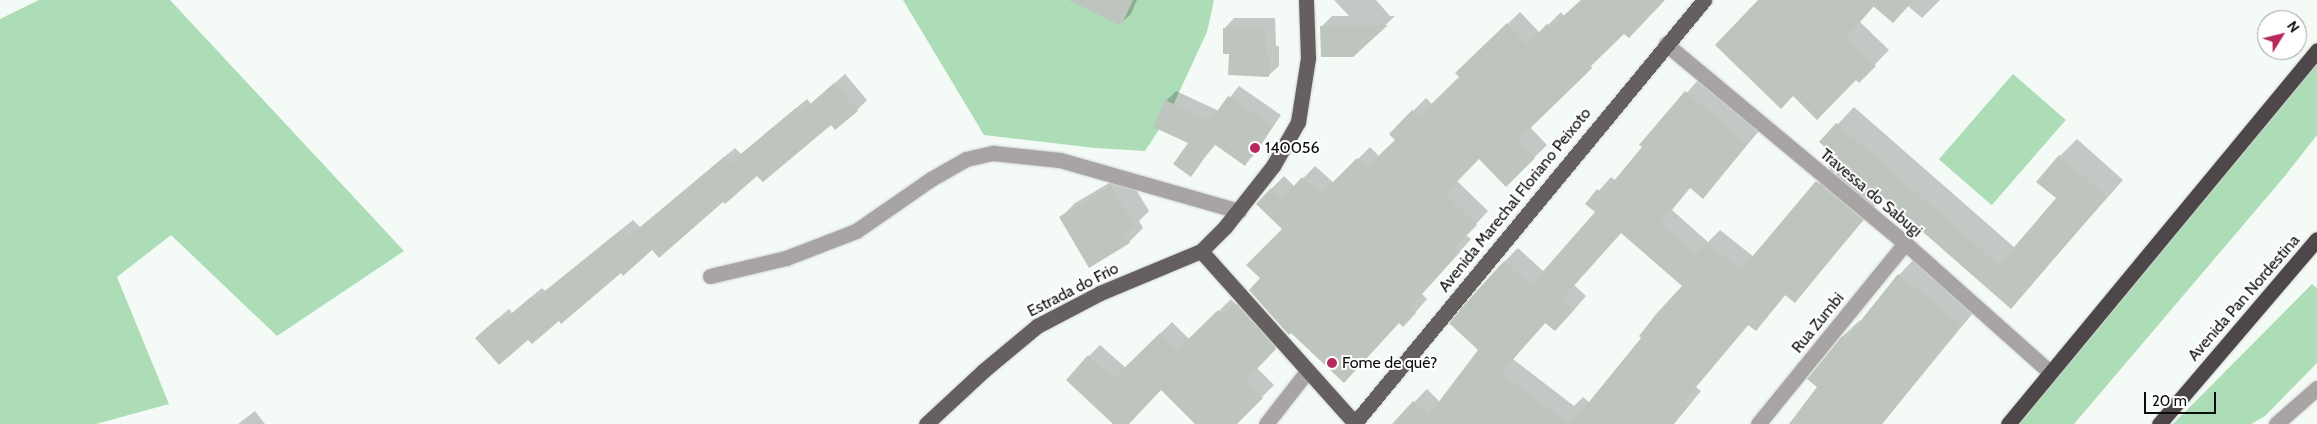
<!DOCTYPE html>
<meta charset="utf-8">
<style>
body{margin:0}
#map{position:relative;width:2317px;height:424px;overflow:hidden;background:#f4faf5;font-family:Cabin,sans-serif}
div>[style]{position:absolute}
.green>*{inset:0;background:#acddb6;transform-origin:0 0}
.shadow>*{inset:0;background:#0003}
.building>*{inset:0;background:#bec5bf}
.roads{filter:drop-shadow(0 0 1px #cfd4d0) drop-shadow(0 0 1px #cfd4d0)}
.minor>*{height:15px;margin:-7.5px;padding:0 7.5px;transform-origin:7.5px;border-radius:7.5px;background:#a8a4a4}
.major>*{height:15px;margin:-7.5px;padding:0 7.5px;transform-origin:7.5px;border-radius:7.5px;background:#655f60}
.highway>*{height:15px;margin:-7.5px;padding:0 7.5px;transform-origin:7.5px;border-radius:7.5px;background:#4e4749}
.dots>*{width:14px;height:14px;translate:-50% -50%;box-sizing:border-box;border:2px solid #fff;border-radius:50%}
span{translate:-50% -50%;white-space:nowrap;text-align:center;line-height:1.15;-webkit-text-stroke:4px #fff;paint-order:stroke}
.poi-label{font-size:16px;color:#0b0d0b}
.left{translate:0 -50%;text-align:left}
.street-label{font-size:16px;color:#0b0d0b}
.north{position:absolute;left:2257px;top:10px;width:50px;height:50px;box-sizing:border-box;background:#fff;border:1px solid #9d9e9d;border-radius:50%;rotate:54deg;font-size:14px;font-weight:700;line-height:20px;text-align:center;color:#0b0d0b}
.north::after{content:'';display:block;margin:auto;width:18px;height:22px;background:#b6295e;clip-path:polygon(50% 0,100% 100%,50% 72%,0 100%)}
.scale{position:absolute;left:2144px;top:392px;width:72px;height:22px;box-sizing:border-box;border:2px solid #0b0d0b;border-top:0;padding-left:6px;font-size:15px;line-height:18px;white-space:nowrap;color:#0b0d0b;-webkit-text-stroke:4px #fff;paint-order:stroke}
</style>
<div id="map">
<div class="green">
<i style="clip-path:polygon(39px 0,170px 0,404px 251px,277px 336px,171px 235px,117px 277px,169px 404px,96px 424px,0 424px,0 19px)"></i>
<i style="clip-path:polygon(903px 0,1214px 0,1207px 32px,1168px 116px,1145px 151px,1095px 148px,984px 135px)"></i>
<i style="clip-path:polygon(2317px 53px,2317px 135px,2284px 177px,2074px 424px,2019px 424px)"></i>
<i style="left:2013px;top:74px;width:70px;height:113px;rotate:41deg"></i>
<i style="clip-path:polygon(2312px 284px,2317px 288px,2317px 363px,2265px 416px,2251px 424px,2173px 424px)"></i>
</div>
<div class="shadow">
<i style="clip-path:polygon(1099px 0,1137px 0,1131px 14px,1120px 24px)"></i>
<i style="clip-path:polygon(1334px 0,1376px 0,1390px 16px,1395px 16px,1353px 55px,1322px 26px,1332px 16px,1349px 16px)"></i>
<i style="clip-path:polygon(1582px 0,1664px 0,1624px 32px,1530px 127px,1547px 145px,1506px 185px,1480px 157px,1457px 181px,1488px 211px,1466px 235px,1471px 239px,1422px 294px,1427px 299px,1415px 313px,1399px 322px,1262px 278px,1284px 229px,1271px 189px,1284px 176px,1295px 187px,1315px 166px,1334px 183px,1370px 147px,1379px 156px,1397px 139px,1391px 134px,1413px 111px,1426px 98px,1433px 105px,1460px 77px,1469px 61px,1520px 12px,1540px 33px,1561px 12px,1564px 16px)"></i>
<i style="clip-path:polygon(1761px 0,1940px 0,1922px 18px,1908px 6px,1875px 5px,1860px 22px,1889px 50px,1859px 81px)"></i>
<i style="clip-path:polygon(1234px 18px,1275px 18px,1276px 46px,1279px 46px,1279px 66px,1268px 76px,1224px 29px)"></i>
<i style="clip-path:polygon(845px 74px,867px 100px,857px 110px,831px 123px,757px 174px,621px 271px,559px 319px,529px 338px,487px 328px,509px 309px,512px 313px,542px 288px,545px 291px,633px 220px,640px 227px,735px 148px,741px 154px,807px 99px,811px 104px)"></i>
<i style="clip-path:polygon(evenodd,1699px 79px,1759px 131px,1703px 197px,1691px 187px,1672px 210px,1708px 242px,1720px 230px,1754px 257px,1831px 168px,1838px 157px,1821px 142px,1854px 107px,2015px 248px,2058px 198px,2060px 156px,2077px 139px,2123px 180px,2011px 307px,1884px 196px,1795px 301px,1786px 294px,1756px 330px,1749px 324px,1696px 387px,1701px 391px,1674px 424px,1393px 424px,1427px 389px,1440px 402px,1480px 349px,1451px 323px,1505px 261px,1518px 248px,1544px 272px,1596px 212px,1587px 204px,1611px 177px,1616px 181px,1643px 147px,1641px 145px,1699px 79px,1622px 232px,1684px 286px,1590px 403px,1583px 397px,1574px 406px,1513px 359px,1546px 322px,1555px 330px,1568px 317px,1586px 296px,1574px 285px,1622px 232px)"></i>
<i style="clip-path:polygon(1239px 86px,1281px 115px,1255px 154px,1245px 164px,1216px 144px,1190px 175px,1190px 142px,1166px 101px,1176px 91px,1219px 111px)"></i>
<i style="clip-path:polygon(1126px 173px,1149px 211px,1139px 221px,1143px 228px,1129px 242px,1061px 217px,1075px 203px)"></i>
<i style="clip-path:polygon(1915px 258px,1977px 308px,1882px 424px,1791px 424px,1819px 387px,1809px 379px,1843px 336px,1860px 320px,1861px 322px,1899px 275px)"></i>
<i style="clip-path:polygon(1248px 293px,1287px 336px,1256px 367px,1274px 385px,1235px 424px,1196px 424px,1161px 388px,1128px 424px,1115px 424px,1089px 356px,1100px 345px,1126px 368px,1172px 322px,1190px 340px,1231px 299px,1236px 305px)"></i>
<i style="clip-path:polygon(255px 411px,265px 424px,238px 424px)"></i>
</div>
<div class="building">
<i style="clip-path:polygon(1068px 0,1133px 0,1121px 26px)"></i>
<i style="clip-path:polygon(1581px 0,1665px 0,1629px 38px,1624px 34px,1591px 66px,1592px 68px,1582px 78px,1518px 140px,1535px 158px,1506px 187px,1479px 159px,1445px 194px,1477px 225px,1454px 248px,1460px 252px,1410px 307px,1416px 313px,1403px 327px,1399px 323px,1344px 383px,1291px 333px,1289px 335px,1249px 290px,1260px 278px,1246px 265px,1282px 229px,1256px 204px,1271px 188px,1282px 199px,1302px 177px,1321px 194px,1357px 158px,1366px 168px,1395px 140px,1389px 134px,1412px 110px,1419px 116px,1459px 77px,1455px 73px,1507px 23px,1527px 44px,1547px 24px,1551px 27px)"></i>
<i style="clip-path:polygon(1758px 0,1914px 0,1893px 23px,1873px 6px,1847px 37px,1876px 66px,1859px 83px,1856px 80px,1817px 120px,1793px 96px,1781px 109px,1715px 45px)"></i>
<i style="clip-path:polygon(1388px 25px,1353px 57px,1321px 57px,1320px 26px)"></i>
<i style="clip-path:polygon(1265px 27px,1266px 55px,1270px 56px,1269px 77px,1228px 75px,1229px 54px,1223px 54px,1223px 28px)"></i>
<i style="clip-path:polygon(834px 83px,858px 111px,835px 130px,831px 125px,763px 182px,757px 176px,725px 204px,723px 202px,659px 258px,652px 250px,623px 276px,621px 273px,561px 324px,559px 321px,532px 344px,528px 340px,499px 365px,475px 338px,498px 318px,502px 322px,531px 297px,534px 300px,622px 229px,629px 237px,724px 157px,730px 163px,796px 108px,800px 113px)"></i>
<i style="clip-path:polygon(1685px 91px,1747px 145px,1703px 199px,1689px 187px,1660px 224px,1695px 255px,1706px 242px,1741px 270px,1816px 181px,1863px 220px,1795px 303px,1785px 295px,1756px 331px,1748px 325px,1684px 401px,1689px 405px,1673px 424px,1571px 424px,1641px 338px,1639px 336px,1657px 313px,1682px 286px,1621px 233px,1562px 299px,1574px 309px,1555px 331px,1545px 323px,1501px 373px,1568px 424px,1392px 424px,1413px 401px,1428px 416px,1478px 350px,1449px 323px,1465px 304px,1504px 261px,1531px 285px,1595px 212px,1585px 204px,1597px 189px,1603px 194px,1642px 147px,1639px 145px)"></i>
<i style="clip-path:polygon(1228px 96px,1272px 126px,1245px 166px,1214px 144px,1191px 177px,1173px 164px,1188px 143px,1153px 127px,1165px 100px,1210px 121px)"></i>
<i style="clip-path:polygon(1836px 123px,1999px 265px,2056px 198px,2036px 182px,2059px 155px,2107px 197px,2011px 309px,1883px 197px,1875px 206px,1828px 167px,1837px 157px,1819px 142px)"></i>
<i style="clip-path:polygon(1111px 186px,1135px 226px,1124px 233px,1130px 243px,1089px 268px,1059px 217px)"></i>
<i style="clip-path:polygon(1898px 274px,1961px 325px,1882px 424px,1789px 424px,1817px 387px,1807px 379px,1842px 336px,1846px 339px)"></i>
<i style="clip-path:polygon(1235px 303px,1276px 349px,1246px 380px,1263px 398px,1237px 424px,1195px 424px,1161px 390px,1129px 424px,1113px 424px,1066px 380px,1088px 355px,1113px 379px,1160px 333px,1177px 350px,1218px 310px,1223px 315px)"></i>
</div>
<div class="roads">
<div class="minor">
<i style="left:1666px;top:44px;width:311px;rotate:39.8deg"></i>
<i style="left:1905px;top:243px;width:194px;rotate:41.7deg"></i>
<i style="left:710px;top:276px;width:78px;rotate:-13.3deg"></i>
<i style="left:786px;top:258px;width:75px;rotate:-21.1deg"></i>
<i style="left:856px;top:231px;width:91px;rotate:-34.7deg"></i>
<i style="left:931px;top:179px;width:40px;rotate:-29.7deg"></i>
<i style="left:966px;top:159px;width:28px;rotate:-13deg"></i>
<i style="left:993px;top:153px;width:67px;rotate:6deg"></i>
<i style="left:1060px;top:160px;width:186px;rotate:15.9deg"></i>
<i style="left:1266px;top:424px;width:68px;rotate:-52.1deg"></i>
<i style="left:1758px;top:424px;width:233px;rotate:-50.9deg"></i>
<i style="left:2276px;top:424px;width:55px;rotate:-41.3deg"></i>
</div>
<div class="major">
<i style="left:1201px;top:251px;width:231px;rotate:48.2deg"></i>
<i style="left:926px;top:424px;width:78px;rotate:-42.9deg"></i>
<i style="left:983px;top:371px;width:70px;rotate:-39.8deg"></i>
<i style="left:1037px;top:326px;width:71px;rotate:-27.6deg"></i>
<i style="left:1100px;top:293px;width:109px;rotate:-22.6deg"></i>
<i style="left:1201px;top:251px;width:34px;rotate:-45deg"></i>
<i style="left:1225px;top:227px;width:78px;rotate:-51.8deg"></i>
<i style="left:1273px;top:166px;width:51px;rotate:-60.4deg"></i>
<i style="left:1298px;top:122px;width:65px;rotate:-81.1deg"></i>
<i style="left:1308px;top:58px;width:58px;rotate:-92deg"></i>
<i style="left:1354px;top:424px;width:550px;rotate:-50.46deg"></i>
</div>
<div class="highway">
<i style="left:2008px;top:424px;width:485px;rotate:-50.4deg"></i>
<i style="left:2159px;top:424px;width:243px;rotate:-49.5deg"></i>
</div>
</div>
<div class="dots">
<i style="left:1255px;top:148px;background:#b6295e"></i>
<i style="left:1332px;top:363px;background:#b6295e"></i>
</div>
<div class="poi-label">
<span class="left" style="left:1265px;top:148px">140056</span>
<span class="left" style="left:1342px;top:363px">Fome de quê?</span>
</div>
<div class="street-label">
<span style="left:1871px;top:193px;rotate:40deg">Travessa do Sabugi</span>
<span style="left:1515px;top:200px;rotate:-51deg">Avenida Marechal Floriano Peixoto</span>
<span style="left:1073px;top:290px;rotate:-27deg">Estrada do Frio</span>
<span style="left:2244px;top:298px;rotate:-49deg">Avenida Pan Nordestina</span>
<span style="left:1818px;top:323px;rotate:-51deg">Rua Zumbi</span>
</div>
<div class="north">N</div>
<div class="scale">20 m</div>
</div>
